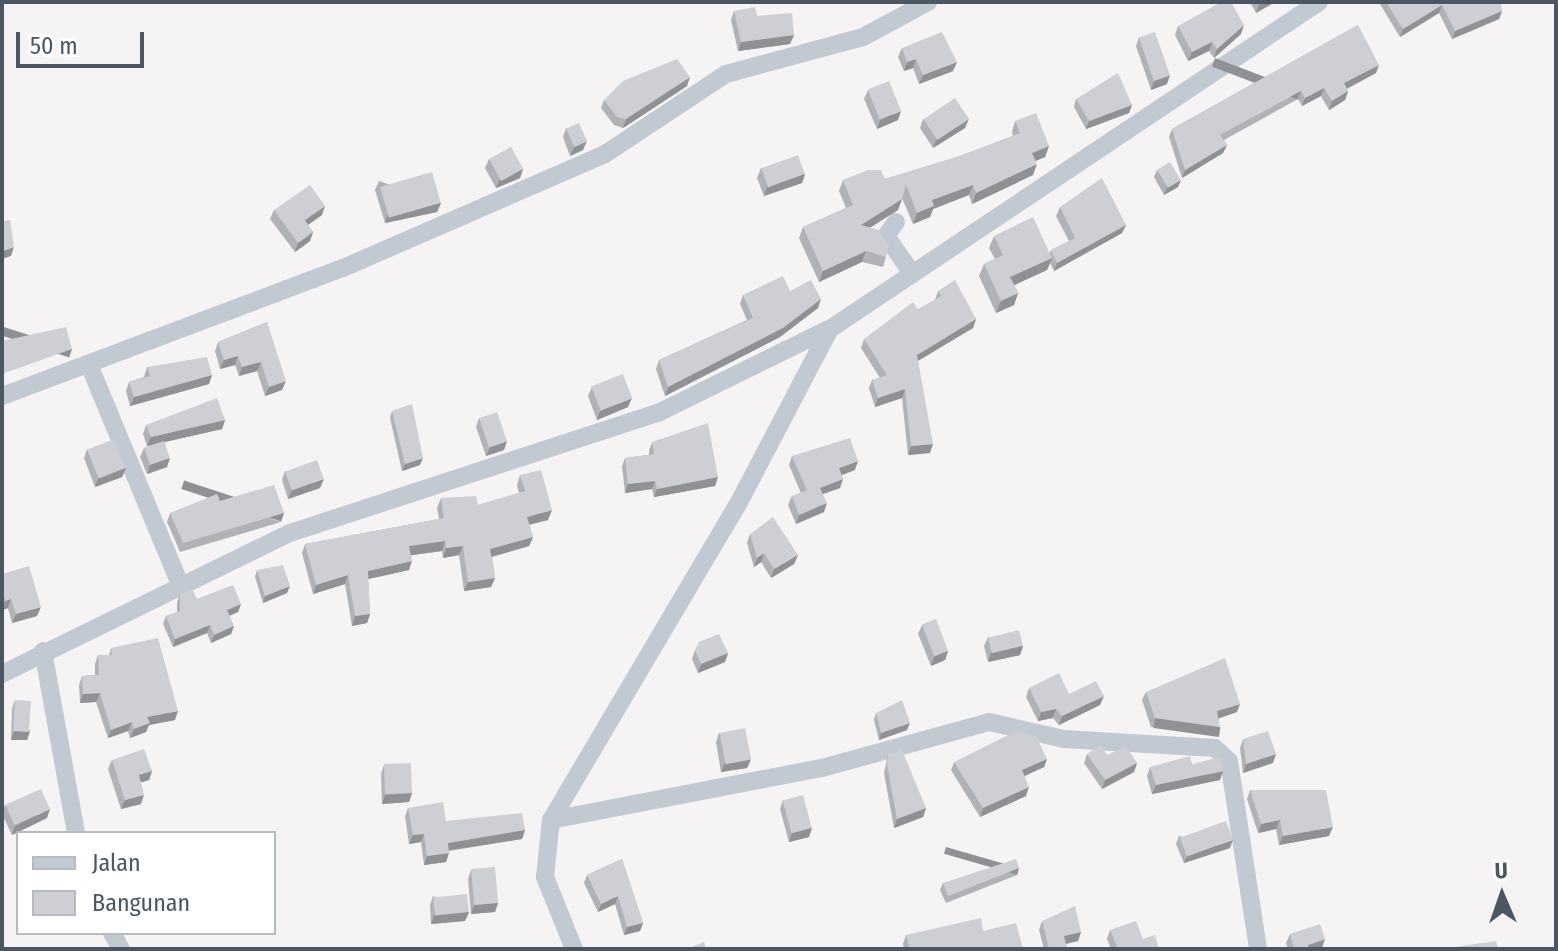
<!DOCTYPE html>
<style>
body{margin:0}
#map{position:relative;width:1558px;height:951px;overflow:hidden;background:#f5f3f3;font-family:"Fira Sans Condensed",sans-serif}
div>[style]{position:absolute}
.street>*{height:18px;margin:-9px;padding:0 9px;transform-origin:9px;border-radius:9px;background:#c1cad2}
.wall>*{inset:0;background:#b0b2b7}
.shaded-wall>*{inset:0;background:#909195;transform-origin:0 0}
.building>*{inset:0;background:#cdcfd5;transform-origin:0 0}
span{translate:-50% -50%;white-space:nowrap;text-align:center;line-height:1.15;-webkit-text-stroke:6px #fff;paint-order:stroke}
.frame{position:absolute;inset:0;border:4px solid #4a5661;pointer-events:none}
.legend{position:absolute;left:16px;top:831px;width:260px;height:104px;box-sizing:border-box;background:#fff;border:2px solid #b7bbc0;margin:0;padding:10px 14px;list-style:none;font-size:24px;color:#4a5661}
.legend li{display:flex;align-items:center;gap:16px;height:40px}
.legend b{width:40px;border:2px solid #b7bbc0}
.north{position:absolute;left:1462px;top:855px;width:80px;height:80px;-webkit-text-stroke:6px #fff;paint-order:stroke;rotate:358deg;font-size:22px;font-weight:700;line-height:32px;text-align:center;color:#4a5661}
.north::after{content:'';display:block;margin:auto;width:28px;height:36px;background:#4a5661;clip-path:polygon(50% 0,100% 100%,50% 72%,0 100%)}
.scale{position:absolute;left:16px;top:32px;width:128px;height:36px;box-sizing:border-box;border:4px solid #4a5661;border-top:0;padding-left:10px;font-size:24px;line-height:28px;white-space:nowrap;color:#4a5661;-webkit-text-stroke:6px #fff;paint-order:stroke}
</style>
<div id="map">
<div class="street">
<i style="left:896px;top:222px;width:17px;rotate:126deg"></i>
<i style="left:886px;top:236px;width:44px;rotate:55.2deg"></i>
<i style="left:90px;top:367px;width:233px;rotate:67.5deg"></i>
<i style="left:2px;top:396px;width:364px;rotate:-20.6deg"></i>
<i style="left:343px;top:268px;width:286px;rotate:-23.5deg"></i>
<i style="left:605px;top:154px;width:145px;rotate:-33.5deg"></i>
<i style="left:726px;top:74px;width:142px;rotate:-15.1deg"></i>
<i style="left:863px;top:37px;width:74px;rotate:-28.3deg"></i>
<i style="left:43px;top:651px;width:185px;rotate:79.7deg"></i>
<i style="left:2px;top:674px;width:321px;rotate:-26.1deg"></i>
<i style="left:290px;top:533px;width:387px;rotate:-18.1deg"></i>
<i style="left:658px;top:413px;width:188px;rotate:-26.2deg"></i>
<i style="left:551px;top:820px;width:276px;rotate:-10.9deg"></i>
<i style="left:822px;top:768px;width:173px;rotate:-15.4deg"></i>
<i style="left:989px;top:722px;width:77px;rotate:12.8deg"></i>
<i style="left:1064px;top:739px;width:151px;rotate:3.4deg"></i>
<i style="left:1215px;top:748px;width:19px;rotate:43deg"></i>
<i style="left:1229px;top:761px;width:190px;rotate:81.2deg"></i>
<i style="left:112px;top:933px;width:18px;rotate:61deg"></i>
<i style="left:574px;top:949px;width:78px;rotate:-111.9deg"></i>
<i style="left:545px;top:877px;width:57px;rotate:-84deg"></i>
<i style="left:551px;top:820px;width:365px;rotate:-59.4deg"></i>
<i style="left:737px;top:506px;width:200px;rotate:-62.3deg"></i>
<i style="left:830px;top:329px;width:588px;rotate:-33.77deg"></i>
</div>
<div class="wall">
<i style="clip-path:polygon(1250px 2px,1275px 2px,1256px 13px)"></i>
<i style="clip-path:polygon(1381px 2px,1500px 2px,1502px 11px,1499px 19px,1452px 39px,1439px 13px,1400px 37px,1380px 4px)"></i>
<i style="clip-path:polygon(734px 11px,757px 16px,794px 35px,790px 44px,738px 51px,731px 20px)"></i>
<i style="clip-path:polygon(1358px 25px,1376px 73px,1347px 89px,1348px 91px,1345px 100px,1329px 110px,1321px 96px,1302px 106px,1298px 99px,1224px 140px,1227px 145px,1223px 153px,1182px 178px,1169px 137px,1172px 129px)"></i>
<i style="clip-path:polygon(1178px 26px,1241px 34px,1214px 58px,1209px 51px,1188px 61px,1175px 35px)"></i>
<i style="clip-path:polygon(1139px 37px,1167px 84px,1151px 90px,1136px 46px)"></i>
<i style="clip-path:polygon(902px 48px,953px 71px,919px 84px,913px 68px,904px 71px,898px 57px)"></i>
<i style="clip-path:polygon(687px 86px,623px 128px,614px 125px,601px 108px,604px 100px)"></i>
<i style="clip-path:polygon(868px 90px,898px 120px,877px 129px,864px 99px)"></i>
<i style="clip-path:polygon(1076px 99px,1132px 105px,1129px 113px,1086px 129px,1074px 107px)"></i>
<i style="clip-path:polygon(923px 119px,965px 128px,933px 148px,920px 128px)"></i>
<i style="clip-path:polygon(1015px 121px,1049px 146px,1045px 157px,1035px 161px,1033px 175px,972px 204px,969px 195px,933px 209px,930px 217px,913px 224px,902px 198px,898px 210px,870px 227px,886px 257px,883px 267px,862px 262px,819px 282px,799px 238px,803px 227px,846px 208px,839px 191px,843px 180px,885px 179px,960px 156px,1013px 136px,1012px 132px)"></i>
<i style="clip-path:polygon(566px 128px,583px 150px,570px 156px,563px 137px)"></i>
<i style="clip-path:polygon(489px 159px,523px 169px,520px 178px,496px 188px,485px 168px)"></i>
<i style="clip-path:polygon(761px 168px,805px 174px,802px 183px,764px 196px,757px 178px)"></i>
<i style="clip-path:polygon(1157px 170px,1178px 187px,1164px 195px,1154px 177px)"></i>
<i style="clip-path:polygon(379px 181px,441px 203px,437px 212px,385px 223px,375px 190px)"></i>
<i style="clip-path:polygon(1060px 207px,1126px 225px,1122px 233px,1054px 271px,1050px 263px,1047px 270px,1014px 285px,1018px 293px,1014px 305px,996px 313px,979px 276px,984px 264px,995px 259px,989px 248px,994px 236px,1050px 253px,1051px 250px,1069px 241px,1056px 216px)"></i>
<i style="clip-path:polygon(274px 210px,322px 215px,308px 225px,313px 232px,310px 241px,295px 252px,270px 219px)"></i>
<i style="clip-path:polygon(790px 291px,818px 308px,780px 337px,665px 396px,656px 369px,659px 360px,747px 320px,740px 304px,743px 295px)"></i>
<i style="clip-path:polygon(938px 291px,976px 319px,973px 328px,918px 361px,930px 453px,908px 455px,902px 398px,875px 407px,869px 388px,872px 380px,880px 378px,861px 348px,864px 339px,935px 300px)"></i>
<i style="clip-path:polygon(267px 322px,282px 390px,265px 396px,257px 371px,239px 376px,235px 365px,220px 369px,215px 351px,218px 342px)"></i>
<i style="clip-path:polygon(147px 367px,212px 375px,209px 384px,130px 406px,126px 391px,129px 382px,144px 377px)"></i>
<i style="clip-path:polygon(592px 387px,628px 407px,597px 420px,588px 396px)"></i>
<i style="clip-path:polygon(392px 411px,420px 465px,402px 471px,390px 418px)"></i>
<i style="clip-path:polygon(479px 418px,504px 450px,486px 456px,476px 427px)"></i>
<i style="clip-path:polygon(225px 420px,222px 429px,165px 442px,167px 467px,147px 474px,140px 457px,144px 448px,153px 445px,147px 446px,143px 434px,146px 425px)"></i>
<i style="clip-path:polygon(652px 442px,718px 477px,715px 486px,654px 497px,652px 489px,625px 493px,622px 466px,625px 458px,649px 455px,649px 451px)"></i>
<i style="clip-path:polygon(87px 449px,126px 468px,122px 477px,95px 487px,84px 458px)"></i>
<i style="clip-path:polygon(792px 456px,855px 470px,842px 475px,840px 488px,823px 494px,824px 512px,796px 524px,788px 505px,792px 496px,801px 493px,789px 465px)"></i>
<i style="clip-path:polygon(285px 471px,320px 488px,288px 499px,282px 480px)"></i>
<i style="clip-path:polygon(520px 475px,548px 520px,529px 525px,533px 537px,529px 546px,492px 557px,495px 578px,491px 587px,464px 591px,459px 555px,443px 558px,442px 551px,411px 555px,409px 570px,368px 579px,370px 614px,367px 623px,352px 626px,345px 584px,313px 594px,302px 553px,305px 544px,439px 519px,437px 508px,441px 498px,478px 505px,519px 493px,517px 485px)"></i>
<i style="clip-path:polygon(220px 501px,281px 522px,180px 552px,167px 522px,170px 513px)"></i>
<i style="clip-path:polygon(750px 534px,798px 555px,794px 564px,771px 578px,761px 562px,754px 567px,747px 543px)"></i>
<i style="clip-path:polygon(257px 570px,287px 593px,263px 603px,255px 577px)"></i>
<i style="clip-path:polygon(2px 574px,37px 616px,12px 623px,8px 608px,2px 610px)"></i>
<i style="clip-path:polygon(180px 594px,197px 599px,241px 604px,238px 612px,229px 616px,234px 626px,231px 634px,211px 643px,207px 633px,173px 647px,163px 624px,166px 616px,177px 612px,177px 602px)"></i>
<i style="clip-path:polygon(922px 625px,948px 651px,945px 660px,931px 666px,918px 634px)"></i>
<i style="clip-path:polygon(988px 637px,1023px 646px,1020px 655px,988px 662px,984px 646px)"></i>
<i style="clip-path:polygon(111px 648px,175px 720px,149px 725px,146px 732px,130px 738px,128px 731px,108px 738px,96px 702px,80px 703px,79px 685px,82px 676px,95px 675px,95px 664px,98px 655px,109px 655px)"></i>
<i style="clip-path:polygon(695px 650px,728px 653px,725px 662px,698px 673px,692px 659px)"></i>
<i style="clip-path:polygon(1029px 688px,1069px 694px,1100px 705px,1059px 725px,1053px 718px,1038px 721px,1026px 697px)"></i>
<i style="clip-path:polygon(1146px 692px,1237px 712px,1219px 718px,1217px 736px,1151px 727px,1142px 700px)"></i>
<i style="clip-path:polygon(15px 700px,30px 731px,27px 740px,11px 740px,12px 709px)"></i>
<i style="clip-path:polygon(876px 713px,907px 730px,879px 740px,874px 720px)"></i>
<i style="clip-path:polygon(719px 733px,751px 759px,747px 768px,721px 772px,716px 742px)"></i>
<i style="clip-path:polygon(1243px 739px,1273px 763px,1243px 773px,1240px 748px)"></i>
<i style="clip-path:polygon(888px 754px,926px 808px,923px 817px,894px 828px,884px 773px)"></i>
<i style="clip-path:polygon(1087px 754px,1107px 755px,1137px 763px,1134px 772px,1102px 789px,1084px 763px)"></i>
<i style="clip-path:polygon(1047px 759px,1044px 767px,1025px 776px,1026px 796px,980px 817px,951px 770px,954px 762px)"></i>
<i style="clip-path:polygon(112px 760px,152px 771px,149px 780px,141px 782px,141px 804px,121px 809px,108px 769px)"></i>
<i style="clip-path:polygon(384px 765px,412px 793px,409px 802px,382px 804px,381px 774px)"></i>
<i style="clip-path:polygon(1192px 765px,1220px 780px,1152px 794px,1147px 776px,1150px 767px)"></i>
<i style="clip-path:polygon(1250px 790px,1329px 836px,1279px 845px,1276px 829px,1258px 833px,1247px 799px)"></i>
<i style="clip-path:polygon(783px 800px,812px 828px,809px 837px,789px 842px,780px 809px)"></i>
<i style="clip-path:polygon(5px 805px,47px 818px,12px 835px,2px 814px)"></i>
<i style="clip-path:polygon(408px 808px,446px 821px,525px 830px,522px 839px,449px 851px,446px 862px,424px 865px,421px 842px,409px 844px,405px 816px)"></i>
<i style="clip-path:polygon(1179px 836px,1230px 848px,1184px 863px,1176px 844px)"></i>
<i style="clip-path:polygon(622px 859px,643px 923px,640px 931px,624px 935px,615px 904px,598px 912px,584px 883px,587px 875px)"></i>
<i style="clip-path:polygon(1019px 868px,1017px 875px,946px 903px,940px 890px,943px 883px)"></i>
<i style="clip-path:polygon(471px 870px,498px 903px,495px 912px,471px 914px,468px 879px)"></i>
<i style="clip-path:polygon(433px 896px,469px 912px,465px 921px,431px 924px,430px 905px)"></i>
<i style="clip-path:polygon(1042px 921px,1081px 932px,1078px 941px,1066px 944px,1067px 949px,1044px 949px,1039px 930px)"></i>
<i style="clip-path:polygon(1110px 930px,1143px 939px,1159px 949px,1111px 949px,1107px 939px)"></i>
<i style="clip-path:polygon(983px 931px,1023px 949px,904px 949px,903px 944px,906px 935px)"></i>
<i style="clip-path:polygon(1290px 934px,1322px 948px,1288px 949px,1286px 943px)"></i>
</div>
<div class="shaded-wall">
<i style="clip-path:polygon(1263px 2px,1275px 2px,1256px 13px,1259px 4px)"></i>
<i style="clip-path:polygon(1442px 5px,1439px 13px,1400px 37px,1403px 29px)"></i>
<i style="clip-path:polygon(1502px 11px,1499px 19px,1452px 39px,1455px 31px)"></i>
<i style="clip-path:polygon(1244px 25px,1241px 34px,1214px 58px,1217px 49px)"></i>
<i style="clip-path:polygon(794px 35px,790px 44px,738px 51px,741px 42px)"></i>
<i style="clip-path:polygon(1212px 42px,1209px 51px,1188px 61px,1192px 52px)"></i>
<i style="clip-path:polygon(916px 59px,913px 68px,904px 71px,907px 62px)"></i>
<i style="clip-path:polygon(957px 62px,953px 71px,919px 84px,923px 75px)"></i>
<i style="clip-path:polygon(1379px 65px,1376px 73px,1340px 92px,1344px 83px)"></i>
<i style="clip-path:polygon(1170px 75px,1167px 84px,1151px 90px,1154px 81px)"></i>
<i style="clip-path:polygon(690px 77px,687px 86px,623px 128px,626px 119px)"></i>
<i style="clip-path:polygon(1324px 88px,1321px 96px,1302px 106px,1305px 98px)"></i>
<i style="left:1301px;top:91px;width:9px;height:92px;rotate:111deg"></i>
<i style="clip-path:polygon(1348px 91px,1345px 100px,1329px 110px,1332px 101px)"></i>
<i style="clip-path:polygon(1132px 105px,1129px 113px,1086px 129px,1089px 121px)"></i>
<i style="clip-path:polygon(901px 111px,898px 120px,877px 129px,880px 120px)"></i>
<i style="clip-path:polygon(969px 119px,965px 128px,933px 148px,936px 140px)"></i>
<i style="clip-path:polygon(587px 141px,583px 150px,570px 156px,574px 147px)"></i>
<i style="clip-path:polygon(1227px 145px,1223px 153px,1182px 178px,1185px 170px)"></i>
<i style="clip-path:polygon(1049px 146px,1045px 157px,1028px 164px,1032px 153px)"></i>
<i style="clip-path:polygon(1037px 164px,1033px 175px,972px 204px,976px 193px)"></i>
<i style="clip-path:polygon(523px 169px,520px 178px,496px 188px,500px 179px)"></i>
<i style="clip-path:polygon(805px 174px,802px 183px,764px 196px,767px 187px)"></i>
<i style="clip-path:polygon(1181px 180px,1178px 187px,1164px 195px,1167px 187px)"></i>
<i style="clip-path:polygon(973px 185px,969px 195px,933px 209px,930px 217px,913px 224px,917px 213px,932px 200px)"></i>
<i style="clip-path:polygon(902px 199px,898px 210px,857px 236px,861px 225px)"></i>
<i style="clip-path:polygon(441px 203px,437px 212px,385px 223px,388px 214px)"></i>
<i style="clip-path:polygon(325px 206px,322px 215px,302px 229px,305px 220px)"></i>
<i style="clip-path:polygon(1126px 225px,1122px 233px,1054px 271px,1057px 263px)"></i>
<i style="clip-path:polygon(313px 232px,310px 241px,295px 252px,298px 243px)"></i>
<i style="clip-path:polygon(14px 247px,11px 256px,2px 259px,2px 251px)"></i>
<i style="clip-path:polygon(866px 251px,862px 262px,819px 282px,823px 271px)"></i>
<i style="clip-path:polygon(1052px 258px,1047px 270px,1006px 289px,1010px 277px)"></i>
<i style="clip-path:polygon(1018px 293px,1014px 305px,996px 313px,1001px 301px)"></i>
<i style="clip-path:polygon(821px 299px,818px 308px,780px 337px,665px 396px,668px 387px)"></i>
<i style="clip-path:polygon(976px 319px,973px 328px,914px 363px,917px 355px)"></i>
<i style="left:72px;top:349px;width:9px;height:74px;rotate:108deg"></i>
<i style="clip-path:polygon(238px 356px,235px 365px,220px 369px,224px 360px)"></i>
<i style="clip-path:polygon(261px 362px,257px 371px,239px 376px,242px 367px)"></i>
<i style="clip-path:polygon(212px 375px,209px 384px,130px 406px,134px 397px)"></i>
<i style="clip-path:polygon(286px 381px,282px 390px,265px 396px,269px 387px)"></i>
<i style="clip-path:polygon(905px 389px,902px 398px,875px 407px,878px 398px)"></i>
<i style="clip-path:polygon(632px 398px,628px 407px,597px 420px,600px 411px)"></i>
<i style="clip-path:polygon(225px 420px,222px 429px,147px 446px,151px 437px)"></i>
<i style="clip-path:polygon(507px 441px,504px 450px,486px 456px,490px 447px)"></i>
<i style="clip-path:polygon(933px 444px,930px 453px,908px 455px,911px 446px)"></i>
<i style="clip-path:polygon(170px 458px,167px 467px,147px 474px,150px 465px)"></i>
<i style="clip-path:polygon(423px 458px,420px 465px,402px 471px,405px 464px)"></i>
<i style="clip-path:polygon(858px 461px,855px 470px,836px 477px,839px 468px)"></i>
<i style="clip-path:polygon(126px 468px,122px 477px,95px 487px,98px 478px)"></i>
<i style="clip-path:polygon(718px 477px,715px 486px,654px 497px,657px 489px)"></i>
<i style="clip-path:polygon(324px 479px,320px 488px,288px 499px,292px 490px)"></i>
<i style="clip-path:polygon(843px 479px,840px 488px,817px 496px,820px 488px)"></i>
<i style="clip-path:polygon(655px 481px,652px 489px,625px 493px,628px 484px)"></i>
<i style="clip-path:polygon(827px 503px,824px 512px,796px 524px,799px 515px)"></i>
<i style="clip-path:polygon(552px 510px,548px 520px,523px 526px,527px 517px)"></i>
<i style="left:284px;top:513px;width:9px;height:105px;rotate:108deg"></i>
<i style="clip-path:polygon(533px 537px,529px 546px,487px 558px,490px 549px)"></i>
<i style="clip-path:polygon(445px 541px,442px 551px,406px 556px,409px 546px)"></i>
<i style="clip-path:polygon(463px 546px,459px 555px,443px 558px,446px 548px)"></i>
<i style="clip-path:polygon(764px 553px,761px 562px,754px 567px,757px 558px)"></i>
<i style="clip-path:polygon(798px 555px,794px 564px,771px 578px,774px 569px)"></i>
<i style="clip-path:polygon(412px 561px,409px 570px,364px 580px,368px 571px)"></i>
<i style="clip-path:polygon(348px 575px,345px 584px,313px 594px,316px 585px)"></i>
<i style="clip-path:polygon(495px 578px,491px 587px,464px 591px,468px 582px)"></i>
<i style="clip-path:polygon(290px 586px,287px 593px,263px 603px,265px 596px)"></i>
<i style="clip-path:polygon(11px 599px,8px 608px,2px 610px,5px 601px)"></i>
<i style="clip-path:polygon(241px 604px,238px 612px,224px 618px,227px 610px)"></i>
<i style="clip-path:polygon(41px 607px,37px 616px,12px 623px,16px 614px)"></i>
<i style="clip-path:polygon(370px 614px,367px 623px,352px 626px,355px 616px)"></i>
<i style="clip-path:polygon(210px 625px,207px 633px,173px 647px,175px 639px)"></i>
<i style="clip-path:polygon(234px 626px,231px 634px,211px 643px,214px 635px)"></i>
<i style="clip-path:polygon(1023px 646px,1020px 655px,988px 662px,991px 653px)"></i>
<i style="clip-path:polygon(948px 651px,945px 660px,931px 666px,934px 657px)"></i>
<i style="clip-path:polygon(728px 653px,725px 662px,698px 673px,701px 664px)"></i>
<i style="clip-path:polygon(100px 693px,96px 702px,80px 703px,83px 694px)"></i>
<i style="clip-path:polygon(1104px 696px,1100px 705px,1059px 725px,1062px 716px)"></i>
<i style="clip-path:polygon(1240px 704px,1237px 712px,1214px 720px,1217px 711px)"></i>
<i style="clip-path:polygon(1056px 709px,1053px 718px,1038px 721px,1041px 712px)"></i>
<i style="clip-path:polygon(178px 711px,175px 720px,149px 725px,146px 732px,130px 738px,134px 729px,147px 717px)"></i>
<i style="left:1155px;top:718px;width:66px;height:10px;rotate:8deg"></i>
<i style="clip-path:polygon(132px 722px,128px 731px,108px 738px,111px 730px)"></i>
<i style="clip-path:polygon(910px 723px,907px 730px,879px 740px,881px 733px)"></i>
<i style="clip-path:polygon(14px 731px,30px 731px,27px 740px,11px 740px)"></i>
<i style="clip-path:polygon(1276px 754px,1273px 763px,1243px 773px,1246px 764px)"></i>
<i style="clip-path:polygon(751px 759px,747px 768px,721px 772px,725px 763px)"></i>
<i style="clip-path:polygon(1047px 759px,1044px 767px,1019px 778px,1022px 770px)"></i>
<i style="clip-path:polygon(1137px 763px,1134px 772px,1102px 789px,1105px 780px)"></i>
<i style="clip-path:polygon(152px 771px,149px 780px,136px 784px,139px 775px)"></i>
<i style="clip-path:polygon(1223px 771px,1220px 780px,1152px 794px,1156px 785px)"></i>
<i style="clip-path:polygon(1029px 787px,1026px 796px,980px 817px,983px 808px)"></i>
<i style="clip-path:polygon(412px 793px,409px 802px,382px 804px,385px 795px)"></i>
<i style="clip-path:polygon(144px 795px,141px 804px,121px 809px,125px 800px)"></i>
<i style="clip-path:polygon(926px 808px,923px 817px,894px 828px,897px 819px)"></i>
<i style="clip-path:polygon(50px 809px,47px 818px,12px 835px,15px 826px)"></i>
<i style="clip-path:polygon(1280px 820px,1276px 829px,1258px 833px,1261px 824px)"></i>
<i style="clip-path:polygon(1333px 827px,1329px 836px,1279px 845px,1283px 836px)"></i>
<i style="clip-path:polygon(812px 828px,809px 837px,789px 842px,792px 833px)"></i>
<i style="clip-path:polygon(525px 830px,522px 839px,445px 851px,448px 843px)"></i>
<i style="clip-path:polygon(424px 834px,421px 842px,409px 844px,413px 835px)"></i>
<i style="clip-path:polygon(1233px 840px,1230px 848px,1184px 863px,1187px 856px)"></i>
<i style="clip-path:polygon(449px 853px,446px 862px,424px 865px,427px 856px)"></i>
<i style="left:1019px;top:868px;width:7px;height:76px;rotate:106deg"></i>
<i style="clip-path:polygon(618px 896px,615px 904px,598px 912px,601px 904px)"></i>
<i style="clip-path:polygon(498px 903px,495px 912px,471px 914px,474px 905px)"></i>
<i style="clip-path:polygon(469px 912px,465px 921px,431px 924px,434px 915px)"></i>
<i style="clip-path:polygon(643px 923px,640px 931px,624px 935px,627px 927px)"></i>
<i style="clip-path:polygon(1081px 932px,1078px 941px,1061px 945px,1064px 936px)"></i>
<i style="clip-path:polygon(1325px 939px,1322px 948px,1306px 949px,1308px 945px)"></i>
</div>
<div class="building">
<i style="clip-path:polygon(1221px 2px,1231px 2px,1244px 25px,1217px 49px,1212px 42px,1192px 52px,1178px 26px)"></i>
<i style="clip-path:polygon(1386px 2px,1500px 2px,1502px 11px,1455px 31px,1442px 5px,1403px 29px)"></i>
<i style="clip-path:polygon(755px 7px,757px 16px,792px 13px,794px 35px,741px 42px,734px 11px)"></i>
<i style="clip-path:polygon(1358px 25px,1379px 65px,1344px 83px,1348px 91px,1332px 101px,1324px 88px,1305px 98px,1301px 91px,1220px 135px,1227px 145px,1185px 170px,1172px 129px)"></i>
<i style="clip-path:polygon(942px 32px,957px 62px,923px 75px,916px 59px,907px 62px,902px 48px)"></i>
<i style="left:1155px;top:32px;width:46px;height:17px;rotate:71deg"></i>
<i style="clip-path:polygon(677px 59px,690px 77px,626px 119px,617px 117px,604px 100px,623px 81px)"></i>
<i style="clip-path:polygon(1118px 73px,1132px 105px,1089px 121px,1076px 99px)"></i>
<i style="left:889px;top:81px;width:32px;height:23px;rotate:68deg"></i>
<i style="left:955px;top:98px;width:25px;height:38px;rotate:56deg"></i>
<i style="clip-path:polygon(1036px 113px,1049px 146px,1032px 153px,1037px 164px,976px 193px,973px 185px,932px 200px,934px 206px,917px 213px,906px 185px,902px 199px,861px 225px,879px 230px,889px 246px,886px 257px,866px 251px,823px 271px,803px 227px,853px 205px,843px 180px,868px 170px,881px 170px,885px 179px,960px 156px,1020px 133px,1015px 121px)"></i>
<i style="left:579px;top:123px;width:20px;height:14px;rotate:66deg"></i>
<i style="left:511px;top:147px;width:25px;height:25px;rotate:61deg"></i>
<i style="left:798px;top:155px;width:20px;height:39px;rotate:70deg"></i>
<i style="left:1170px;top:162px;width:21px;height:15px;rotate:59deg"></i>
<i style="left:432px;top:172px;width:32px;height:54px;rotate:74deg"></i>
<i style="clip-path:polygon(1102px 178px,1126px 225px,1057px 263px,1051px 250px,1075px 238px,1060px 207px)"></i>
<i style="clip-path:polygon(310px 185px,325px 206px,305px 220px,313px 232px,298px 243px,274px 210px)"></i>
<i style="clip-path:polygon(1033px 217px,1052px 258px,1010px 277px,1018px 293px,1001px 301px,984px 264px,1003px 255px,994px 236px)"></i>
<i style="clip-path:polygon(10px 220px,14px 247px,2px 251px,2px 221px)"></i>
<i style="clip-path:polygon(783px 276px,790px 291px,811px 280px,821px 299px,783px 328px,668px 387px,659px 360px,753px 318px,743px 295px)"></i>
<i style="clip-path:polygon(955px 280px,976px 319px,917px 355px,933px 444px,911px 446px,905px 389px,878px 398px,872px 380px,887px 375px,864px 339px,913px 302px,918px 310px,941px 296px,938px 291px)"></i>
<i style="clip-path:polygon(267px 322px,286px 381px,269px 387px,261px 362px,242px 367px,238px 356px,224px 360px,218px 342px)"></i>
<i style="clip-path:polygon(66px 327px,72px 349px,2px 374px,2px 341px)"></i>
<i style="clip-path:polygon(207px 357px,212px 375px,134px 397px,129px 382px,150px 376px,147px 367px)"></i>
<i style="left:623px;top:374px;width:26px;height:34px;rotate:69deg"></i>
<i style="clip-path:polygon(217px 398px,225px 420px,151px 437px,146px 425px)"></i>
<i style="clip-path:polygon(412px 404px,423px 458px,405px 464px,392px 411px)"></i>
<i style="left:497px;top:412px;width:31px;height:19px;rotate:71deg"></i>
<i style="clip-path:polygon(708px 423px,718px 477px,657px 489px,655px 481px,628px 484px,625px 458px,654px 454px,652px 442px)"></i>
<i style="clip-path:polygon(850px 438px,858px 461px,839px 468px,843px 479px,820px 488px,827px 503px,799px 515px,792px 496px,807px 490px,792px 456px)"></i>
<i style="left:114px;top:439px;width:31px;height:29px;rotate:68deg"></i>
<i style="left:164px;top:441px;width:18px;height:21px;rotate:71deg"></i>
<i style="left:317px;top:460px;width:20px;height:34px;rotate:70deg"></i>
<i style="clip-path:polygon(541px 470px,552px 510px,527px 517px,533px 537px,490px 549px,495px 578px,468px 582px,463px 546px,446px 548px,445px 541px,409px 546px,412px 561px,368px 571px,370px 614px,355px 616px,348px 575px,316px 585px,305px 544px,444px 518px,441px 498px,476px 496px,478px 505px,525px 491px,520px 475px)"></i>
<i style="clip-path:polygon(274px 485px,284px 513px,183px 543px,170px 513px,217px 494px,220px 501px)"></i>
<i style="clip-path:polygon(773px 517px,798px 555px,774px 569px,764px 553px,757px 558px,750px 534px)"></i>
<i style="clip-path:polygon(283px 565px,290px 586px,265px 596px,257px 570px)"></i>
<i style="clip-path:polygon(29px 566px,41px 607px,16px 614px,11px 599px,5px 601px,2px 589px,2px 574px)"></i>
<i style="clip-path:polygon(233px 585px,241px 604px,227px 610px,234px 626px,214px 635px,210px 625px,175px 639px,166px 616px,180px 611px,180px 594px,192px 589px,197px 599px)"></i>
<i style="left:936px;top:619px;width:34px;height:15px;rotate:69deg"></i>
<i style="left:1019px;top:630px;width:16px;height:32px;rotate:76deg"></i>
<i style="clip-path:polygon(719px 634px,728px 653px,701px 664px,695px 650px,699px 642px)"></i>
<i style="clip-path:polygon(158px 638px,178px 711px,147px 717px,150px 723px,134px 729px,132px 722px,111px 730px,100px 693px,83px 694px,82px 676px,99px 675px,98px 655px,112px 655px,111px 648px)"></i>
<i style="clip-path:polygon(1225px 658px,1240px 704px,1217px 711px,1220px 727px,1155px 718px,1146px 692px)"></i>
<i style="clip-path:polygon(1059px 673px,1069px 694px,1096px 681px,1104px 696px,1062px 716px,1056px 709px,1041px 712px,1029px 688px)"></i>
<i style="left:15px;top:700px;width:16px;height:31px;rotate:4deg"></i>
<i style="clip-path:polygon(902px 700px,910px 723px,881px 733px,876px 713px)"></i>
<i style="left:745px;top:728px;width:32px;height:26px;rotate:79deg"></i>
<i style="clip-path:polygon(1016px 731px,1036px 736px,1047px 759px,1022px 770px,1029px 787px,983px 808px,954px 762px)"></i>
<i style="clip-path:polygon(1268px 731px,1276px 754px,1246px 764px,1243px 739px)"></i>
<i style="clip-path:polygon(1101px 745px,1107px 755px,1126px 746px,1137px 763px,1105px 780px,1087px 754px)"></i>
<i style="clip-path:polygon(144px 749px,152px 771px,139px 775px,144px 795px,125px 800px,112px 760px)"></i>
<i style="clip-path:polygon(902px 750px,926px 808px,897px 819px,887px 764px,888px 754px)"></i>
<i style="clip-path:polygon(1190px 756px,1194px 771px,1193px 764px,1220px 757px,1223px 771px,1156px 785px,1150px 767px)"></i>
<i style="left:411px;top:763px;width:30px;height:27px;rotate:88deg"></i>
<i style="left:41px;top:789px;width:22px;height:39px;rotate:66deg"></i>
<i style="clip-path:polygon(1250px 790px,1326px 790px,1333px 827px,1283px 836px,1280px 820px,1261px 824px)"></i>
<i style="left:803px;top:795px;width:34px;height:21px;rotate:75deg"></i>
<i style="clip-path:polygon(443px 802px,446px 821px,522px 813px,525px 830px,448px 843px,449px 853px,427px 856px,424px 834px,413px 835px,408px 808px)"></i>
<i style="left:1226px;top:821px;width:20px;height:49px;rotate:70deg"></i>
<i style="clip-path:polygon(622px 859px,643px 923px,627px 927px,618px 896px,601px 904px,587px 875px)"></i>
<i style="clip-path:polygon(1016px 859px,1019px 868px,948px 896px,943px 883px)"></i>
<i style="left:495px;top:867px;width:36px;height:24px;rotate:85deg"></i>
<i style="left:467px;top:894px;width:18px;height:34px;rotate:84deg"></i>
<i style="clip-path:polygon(1075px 906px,1081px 932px,1064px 936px,1067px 949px,1049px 949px,1042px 921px)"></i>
<i style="clip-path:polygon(981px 918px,983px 931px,1016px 923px,1023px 949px,910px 949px,906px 935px)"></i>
<i style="clip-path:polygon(1136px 921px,1143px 939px,1155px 935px,1159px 949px,1115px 949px,1117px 947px,1110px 930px)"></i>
<i style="clip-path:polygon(1320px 924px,1325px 939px,1308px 945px,1309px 949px,1294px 949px,1290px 934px)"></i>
<i style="clip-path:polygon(1496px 941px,1498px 949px,1441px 949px)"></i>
<i style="clip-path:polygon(704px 942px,706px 949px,687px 949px)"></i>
</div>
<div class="frame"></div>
<ul class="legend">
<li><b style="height:10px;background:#c1cad2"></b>Jalan</li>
<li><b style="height:22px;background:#cdcfd5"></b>Bangunan</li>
</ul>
<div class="north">U</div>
<div class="scale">50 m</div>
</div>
